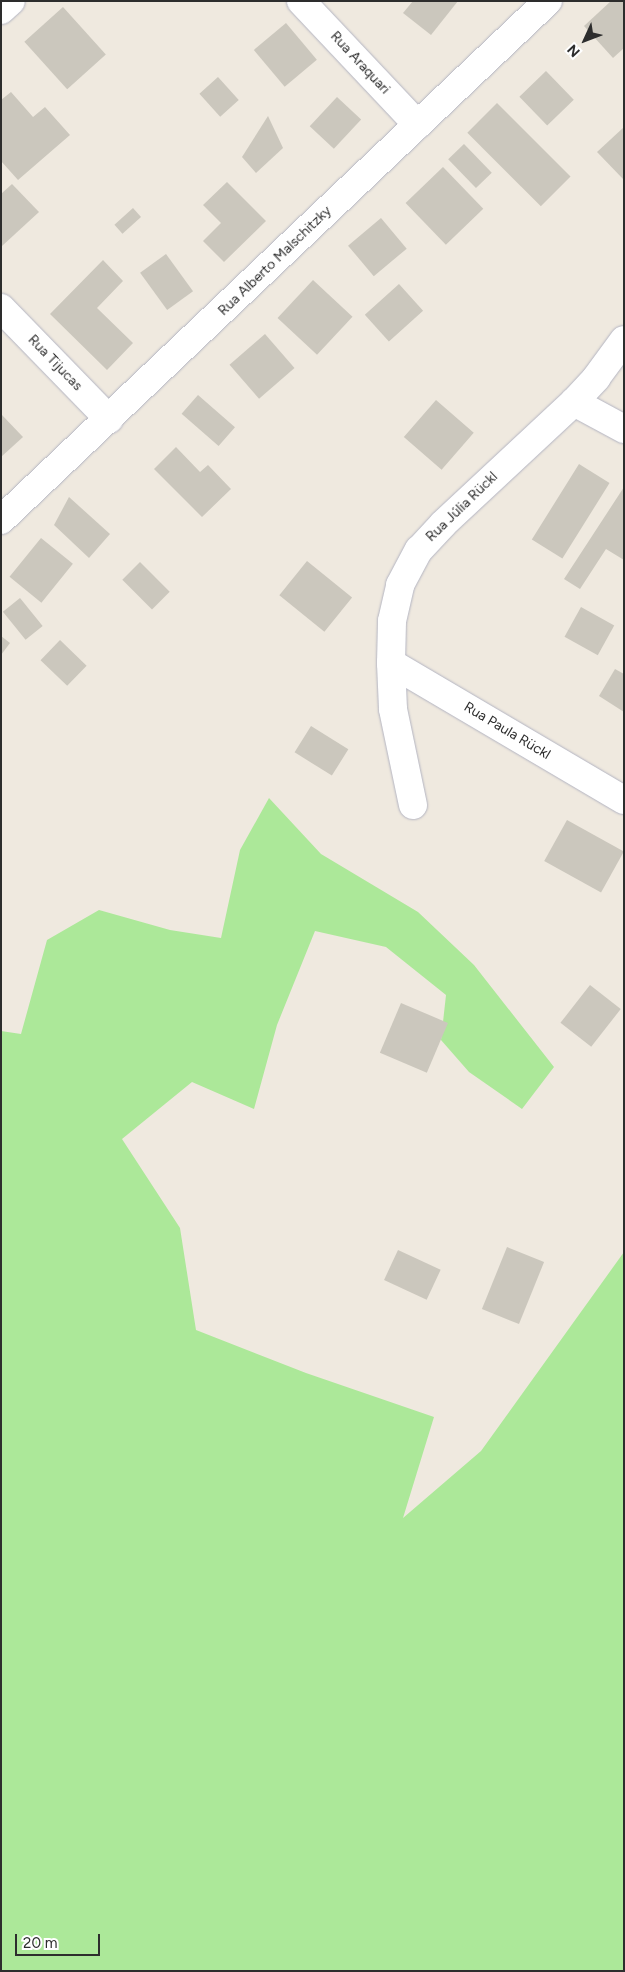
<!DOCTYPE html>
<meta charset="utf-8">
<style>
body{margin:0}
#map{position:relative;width:625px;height:1972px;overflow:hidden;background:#efe9df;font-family:Figtree,sans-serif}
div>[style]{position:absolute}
.green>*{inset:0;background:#ace899}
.building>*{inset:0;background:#cbc7bd;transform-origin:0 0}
.roads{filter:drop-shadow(0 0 1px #b3b4c1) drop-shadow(0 0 1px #b3b4c1)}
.street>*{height:28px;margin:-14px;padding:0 14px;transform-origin:14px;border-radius:14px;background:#fff}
.secondary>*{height:28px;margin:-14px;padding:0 14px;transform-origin:14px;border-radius:14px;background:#fff}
span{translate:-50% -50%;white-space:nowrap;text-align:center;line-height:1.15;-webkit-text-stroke:4px #fff;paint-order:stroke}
.street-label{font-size:14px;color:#2d2d2d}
.frame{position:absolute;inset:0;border:2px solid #2d2d2d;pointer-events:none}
.north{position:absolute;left:560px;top:15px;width:50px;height:50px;-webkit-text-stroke:4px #fff;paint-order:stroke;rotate:227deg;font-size:14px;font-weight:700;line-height:20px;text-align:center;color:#2d2d2d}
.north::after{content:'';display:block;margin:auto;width:18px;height:22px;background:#2d2d2d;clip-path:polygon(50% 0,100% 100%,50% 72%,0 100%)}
.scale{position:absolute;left:15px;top:1934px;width:85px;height:22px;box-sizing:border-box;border:2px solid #2d2d2d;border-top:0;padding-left:6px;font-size:15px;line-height:18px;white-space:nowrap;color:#2d2d2d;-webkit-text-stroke:4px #fff;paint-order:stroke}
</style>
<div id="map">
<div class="green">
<i style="clip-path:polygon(269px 798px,321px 854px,418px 912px,474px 965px,554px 1067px,522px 1109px,469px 1072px,441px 1040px,446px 995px,386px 947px,315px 931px,277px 1025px,254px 1109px,192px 1082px,122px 1139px,180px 1228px,196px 1330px,306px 1373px,434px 1417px,403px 1518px,481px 1451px,624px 1252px,624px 1971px,1px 1971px,1px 1031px,21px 1034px,47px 940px,99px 910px,170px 930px,221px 938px,240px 850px)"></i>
</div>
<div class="building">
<i style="clip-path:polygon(413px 1px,458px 1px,431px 35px,403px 13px)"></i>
<i style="clip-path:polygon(611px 1px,624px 1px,624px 48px,613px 58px,584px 26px)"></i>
<i style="left:63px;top:7px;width:64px;height:52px;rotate:48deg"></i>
<i style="left:286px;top:23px;width:48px;height:42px;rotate:50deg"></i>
<i style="left:546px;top:71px;width:40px;height:37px;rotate:46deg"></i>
<i style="left:218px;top:77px;width:31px;height:25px;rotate:48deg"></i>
<i style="clip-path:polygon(11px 92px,33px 117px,45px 107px,70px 135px,18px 180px,1px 161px,1px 100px)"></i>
<i style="left:337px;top:97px;width:33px;height:40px;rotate:43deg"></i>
<i style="left:497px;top:103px;width:104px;height:42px;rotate:45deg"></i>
<i style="clip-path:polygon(268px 116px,283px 148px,256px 173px,242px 157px)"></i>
<i style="clip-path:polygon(624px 127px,624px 180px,597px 152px)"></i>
<i style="left:464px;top:144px;width:40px;height:22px;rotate:46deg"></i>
<i style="left:443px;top:167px;width:58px;height:52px;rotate:46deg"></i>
<i style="clip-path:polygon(227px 182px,266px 221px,224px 262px,203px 241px,221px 223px,203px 205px)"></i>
<i style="clip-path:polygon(12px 184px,39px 212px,2px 246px,1px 194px)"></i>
<i style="left:133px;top:208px;width:12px;height:25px;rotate:48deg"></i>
<i style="left:381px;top:218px;width:40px;height:43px;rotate:50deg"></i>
<i style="left:166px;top:254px;width:46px;height:32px;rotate:54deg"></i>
<i style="clip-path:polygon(103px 260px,123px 281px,97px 308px,133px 343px,107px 370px,50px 314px)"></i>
<i style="left:313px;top:280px;width:54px;height:52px;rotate:43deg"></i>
<i style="left:399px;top:284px;width:36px;height:46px;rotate:48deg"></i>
<i style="left:265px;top:334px;width:45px;height:47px;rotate:49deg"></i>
<i style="left:198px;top:395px;width:49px;height:25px;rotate:41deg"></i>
<i style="left:436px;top:400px;width:50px;height:49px;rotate:41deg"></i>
<i style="clip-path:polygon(1px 414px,23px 437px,1px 457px)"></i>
<i style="clip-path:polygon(176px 447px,200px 472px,208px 465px,231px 489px,202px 517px,154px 469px)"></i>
<i style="left:579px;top:464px;width:36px;height:89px;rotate:32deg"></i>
<i style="clip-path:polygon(624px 487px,624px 560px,606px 549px,580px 589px,564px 579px)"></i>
<i style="clip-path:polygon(69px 497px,110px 534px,89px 558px,54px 525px)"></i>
<i style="left:41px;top:538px;width:41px;height:50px;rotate:39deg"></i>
<i style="left:307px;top:561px;width:58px;height:44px;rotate:39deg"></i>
<i style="left:140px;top:562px;width:42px;height:25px;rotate:45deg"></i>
<i style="left:20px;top:598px;width:36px;height:22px;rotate:51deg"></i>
<i style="left:581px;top:607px;width:38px;height:34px;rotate:29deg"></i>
<i style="clip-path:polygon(1px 636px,10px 643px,1px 655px)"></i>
<i style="left:60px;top:640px;width:37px;height:28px;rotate:44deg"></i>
<i style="clip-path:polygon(615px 669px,624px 674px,624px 712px,599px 696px)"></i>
<i style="left:311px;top:726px;width:44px;height:31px;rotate:32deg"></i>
<i style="left:567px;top:820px;width:65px;height:47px;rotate:29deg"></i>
<i style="left:590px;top:985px;width:39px;height:48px;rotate:38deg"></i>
<i style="left:401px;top:1003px;width:51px;height:54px;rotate:23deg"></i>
<i style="left:507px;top:1247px;width:40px;height:67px;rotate:22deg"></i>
<i style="left:398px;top:1250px;width:47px;height:33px;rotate:25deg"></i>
</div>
<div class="roads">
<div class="street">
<i style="left:301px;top:1px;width:170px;rotate:46.7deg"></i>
<i style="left:1px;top:10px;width:13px;rotate:-42deg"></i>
<i style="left:1px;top:308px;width:155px;rotate:45.8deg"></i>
<i style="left:574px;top:402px;width:57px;rotate:28.4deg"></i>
<i style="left:391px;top:663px;width:270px;rotate:30.5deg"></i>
<i style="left:413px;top:805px;width:98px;rotate:-101.8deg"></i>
<i style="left:393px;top:709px;width:46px;rotate:-92.5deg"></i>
<i style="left:391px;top:663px;width:42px;rotate:-88.6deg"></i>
<i style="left:392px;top:621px;width:37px;rotate:-77deg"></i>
<i style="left:400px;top:585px;width:40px;rotate:-62deg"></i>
<i style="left:419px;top:550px;width:35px;rotate:-47deg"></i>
<i style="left:443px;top:524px;width:179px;rotate:-43deg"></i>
<i style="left:574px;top:402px;width:33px;rotate:-47deg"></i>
<i style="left:596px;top:378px;width:47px;rotate:-53.6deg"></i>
</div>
<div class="secondary">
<i style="left:1px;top:520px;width:754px;rotate:-43.5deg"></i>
</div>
</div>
<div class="street-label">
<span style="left:360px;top:63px;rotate:47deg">Rua Araquari</span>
<span style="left:275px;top:261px;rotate:-44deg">Rua Alberto Malschitzky</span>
<span style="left:55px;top:363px;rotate:46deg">Rua Tijucas</span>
<span style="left:462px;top:507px;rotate:-44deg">Rua Júlia Rückl</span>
<span style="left:507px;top:731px;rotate:31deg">Rua Paula Rückl</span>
</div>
<div class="frame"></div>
<div class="north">N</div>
<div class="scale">20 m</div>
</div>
